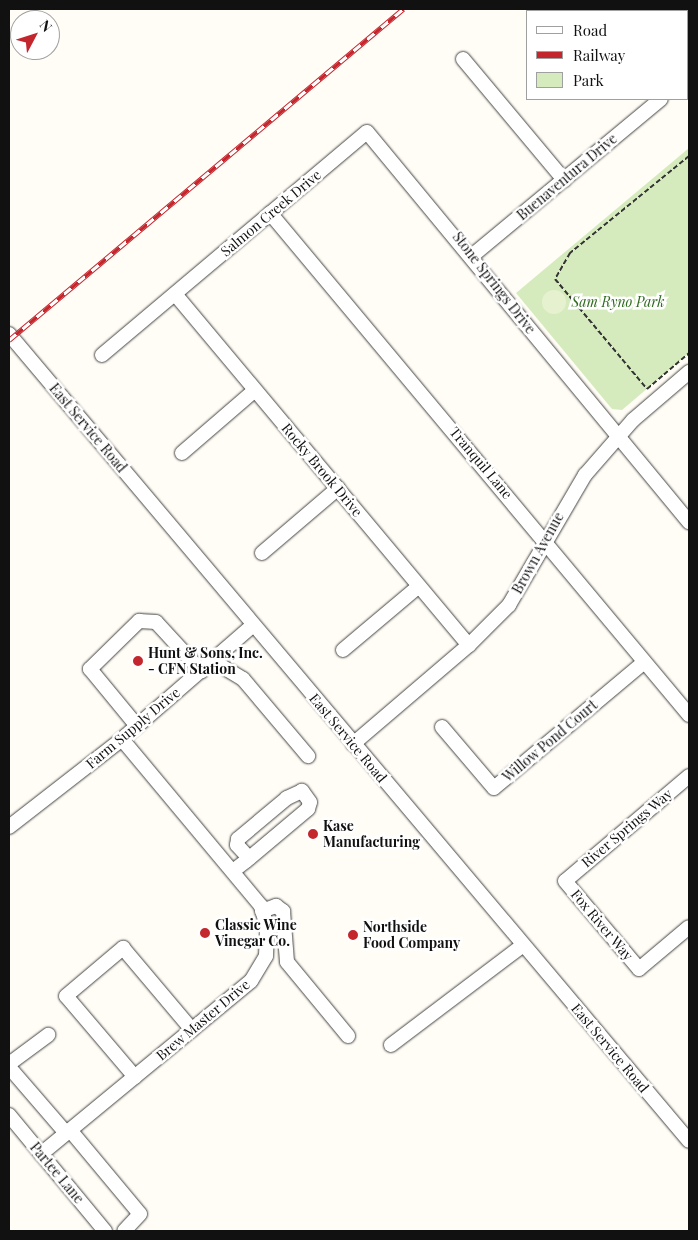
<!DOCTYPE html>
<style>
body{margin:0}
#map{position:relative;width:698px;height:1240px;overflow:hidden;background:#fffdf5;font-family:"Playfair Display",serif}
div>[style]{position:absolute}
.green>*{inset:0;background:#d5ebbd}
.pitch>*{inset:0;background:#e6f2cf}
.round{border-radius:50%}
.path>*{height:2px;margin-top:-1px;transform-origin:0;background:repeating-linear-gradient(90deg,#333 0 5px,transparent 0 7.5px)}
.roads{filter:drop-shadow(0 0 1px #444) drop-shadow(0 0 1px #444)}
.minor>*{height:14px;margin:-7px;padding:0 7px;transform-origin:7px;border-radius:7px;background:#fff}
.rail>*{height:5px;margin-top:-2.5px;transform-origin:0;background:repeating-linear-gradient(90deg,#fff 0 9px,#c4262e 0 18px);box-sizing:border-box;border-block:1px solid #c4262e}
.dots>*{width:14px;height:14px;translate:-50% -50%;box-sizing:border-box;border:2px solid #fff;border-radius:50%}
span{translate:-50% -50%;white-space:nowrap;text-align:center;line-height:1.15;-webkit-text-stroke:5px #fff;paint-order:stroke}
.street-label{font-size:14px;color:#111}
.park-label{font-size:14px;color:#2f6b1f;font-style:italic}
.poi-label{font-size:14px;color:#111;font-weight:700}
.left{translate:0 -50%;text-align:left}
.frame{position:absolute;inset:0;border:10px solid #111;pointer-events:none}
.legend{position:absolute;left:526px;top:10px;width:162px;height:90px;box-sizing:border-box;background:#fff;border:1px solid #a0a0a0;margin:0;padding:6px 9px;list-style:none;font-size:15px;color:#111}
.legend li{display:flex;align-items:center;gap:10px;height:25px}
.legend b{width:25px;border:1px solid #a0a0a0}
.north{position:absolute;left:10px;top:10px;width:50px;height:50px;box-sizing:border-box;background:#fff;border:1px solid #a0a0a0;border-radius:50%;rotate:50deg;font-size:14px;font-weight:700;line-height:20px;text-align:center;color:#111}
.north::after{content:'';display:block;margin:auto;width:18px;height:22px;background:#c4262e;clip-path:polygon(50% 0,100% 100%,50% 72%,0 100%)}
</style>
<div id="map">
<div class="green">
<i style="clip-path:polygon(689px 148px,689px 353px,622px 410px,612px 409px,516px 293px)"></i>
</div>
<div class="pitch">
<i class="round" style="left:542px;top:290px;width:24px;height:24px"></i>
</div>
<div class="path">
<i style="left:689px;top:156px;width:154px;rotate:140.8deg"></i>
<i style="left:570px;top:253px;width:30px;rotate:120deg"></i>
<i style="left:555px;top:279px;width:143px;rotate:50.1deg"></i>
<i style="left:647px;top:389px;width:55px;rotate:-40.6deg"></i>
</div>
<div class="roads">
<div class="minor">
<i style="left:583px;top:9px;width:3px;rotate:45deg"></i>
<i style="left:463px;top:59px;width:158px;rotate:50.1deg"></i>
<i style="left:687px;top:77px;width:3px;rotate:-45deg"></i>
<i style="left:270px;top:213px;width:654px;rotate:50.15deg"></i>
<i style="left:473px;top:255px;width:244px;rotate:-39.7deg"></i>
<i style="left:175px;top:294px;width:458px;rotate:50.1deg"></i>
<i style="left:9px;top:334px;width:1055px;rotate:49.88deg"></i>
<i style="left:102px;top:355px;width:346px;rotate:-40.1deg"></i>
<i style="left:367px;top:132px;width:506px;rotate:50.46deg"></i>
<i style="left:182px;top:453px;width:96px;rotate:-40.8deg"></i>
<i style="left:262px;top:553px;width:100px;rotate:-40.5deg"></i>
<i style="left:343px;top:650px;width:99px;rotate:-40.1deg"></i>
<i style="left:213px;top:661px;width:35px;rotate:31deg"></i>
<i style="left:243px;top:679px;width:101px;rotate:49.8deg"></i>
<i style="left:137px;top:726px;width:74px;rotate:-129.5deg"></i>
<i style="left:90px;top:669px;width:69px;rotate:-44.4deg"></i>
<i style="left:139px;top:621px;width:17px;rotate:3deg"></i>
<i style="left:156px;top:622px;width:67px;rotate:47.4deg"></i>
<i style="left:442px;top:727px;width:80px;rotate:49.6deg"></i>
<i style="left:494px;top:788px;width:196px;rotate:-40deg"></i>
<i style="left:353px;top:744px;width:153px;rotate:-40.5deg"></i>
<i style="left:469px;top:645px;width:57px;rotate:-45deg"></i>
<i style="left:509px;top:605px;width:151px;rotate:-59.7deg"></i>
<i style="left:585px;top:475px;width:73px;rotate:-48.9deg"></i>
<i style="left:633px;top:420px;width:74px;rotate:-40.6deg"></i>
<i style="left:689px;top:776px;width:162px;rotate:139.7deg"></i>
<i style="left:565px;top:881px;width:115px;rotate:49.9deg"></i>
<i style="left:639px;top:969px;width:65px;rotate:-40deg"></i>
<i style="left:9px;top:827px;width:143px;rotate:-37.9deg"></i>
<i style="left:122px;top:739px;width:174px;rotate:-41deg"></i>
<i style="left:233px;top:871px;width:16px;rotate:-38deg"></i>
<i style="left:246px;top:861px;width:81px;rotate:-40deg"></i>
<i style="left:308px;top:809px;width:7px;rotate:-74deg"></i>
<i style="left:310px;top:802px;width:14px;rotate:-126deg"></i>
<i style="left:302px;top:791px;width:17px;rotate:155deg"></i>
<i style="left:287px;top:798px;width:64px;rotate:140.1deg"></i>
<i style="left:238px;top:839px;width:6px;rotate:99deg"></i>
<i style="left:237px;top:845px;width:18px;rotate:47deg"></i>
<i style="left:262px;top:911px;width:15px;rotate:-20deg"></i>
<i style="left:276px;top:906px;width:9px;rotate:36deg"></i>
<i style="left:283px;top:911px;width:51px;rotate:85.5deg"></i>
<i style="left:287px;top:962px;width:96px;rotate:50.5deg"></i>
<i style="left:391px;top:1045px;width:166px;rotate:-37.1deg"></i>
<i style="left:9px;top:1064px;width:49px;rotate:-36.6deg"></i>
<i style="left:9px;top:1067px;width:87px;rotate:49.2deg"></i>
<i style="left:135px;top:1077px;width:106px;rotate:-130.4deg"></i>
<i style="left:66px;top:996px;width:75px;rotate:-40.1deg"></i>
<i style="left:123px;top:948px;width:107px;rotate:49.9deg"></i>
<i style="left:9px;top:1115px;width:151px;rotate:50.4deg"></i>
<i style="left:70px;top:1130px;width:109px;rotate:50.2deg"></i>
<i style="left:140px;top:1214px;width:23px;rotate:133deg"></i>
<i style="left:41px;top:1154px;width:272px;rotate:-39.5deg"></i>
<i style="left:251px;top:981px;width:29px;rotate:-59deg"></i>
<i style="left:266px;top:956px;width:29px;rotate:-88deg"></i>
<i style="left:267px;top:927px;width:22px;rotate:-106deg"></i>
<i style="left:261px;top:906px;width:217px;rotate:-129.8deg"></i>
</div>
</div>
<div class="rail">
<i style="left:9px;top:340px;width:515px;rotate:-40.03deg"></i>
</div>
<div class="dots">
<i style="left:138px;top:661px;background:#c4262e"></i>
<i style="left:313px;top:834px;background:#c4262e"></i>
<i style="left:205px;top:933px;background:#c4262e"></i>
<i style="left:353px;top:935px;background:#c4262e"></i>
</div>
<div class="street-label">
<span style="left:567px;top:177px;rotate:-40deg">Buenaventura Drive</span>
<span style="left:271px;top:213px;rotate:-40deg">Salmon Creek Drive</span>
<span style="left:494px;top:283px;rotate:52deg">Stone Springs Drive</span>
<span style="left:88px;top:428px;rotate:50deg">East Service Road</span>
<span style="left:481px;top:463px;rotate:50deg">Tranquil Lane</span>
<span style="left:322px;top:470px;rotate:50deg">Rocky Brook Drive</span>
<span style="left:538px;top:553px;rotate:-61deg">Brown Avenue</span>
<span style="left:133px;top:728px;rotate:-40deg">Farm Supply Drive</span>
<span style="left:348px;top:738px;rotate:50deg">East Service Road</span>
<span style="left:550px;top:741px;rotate:-40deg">Willow Pond Court</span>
<span style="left:627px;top:828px;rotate:-40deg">River Springs Way</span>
<span style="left:602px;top:925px;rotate:50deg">Fox River Way</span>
<span style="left:203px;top:1020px;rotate:-40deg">Brew Master Drive</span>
<span style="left:610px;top:1048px;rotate:50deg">East Service Road</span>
<span style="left:57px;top:1173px;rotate:50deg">Partee Lane</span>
</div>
<div class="park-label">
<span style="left:618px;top:302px">Sam Ryno Park</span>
</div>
<div class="poi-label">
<span class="left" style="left:148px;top:661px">Hunt &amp; Sons, Inc.<br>- CFN Station</span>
<span class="left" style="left:323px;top:834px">Kase<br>Manufacturing</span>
<span class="left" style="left:215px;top:933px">Classic Wine<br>Vinegar Co.</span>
<span class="left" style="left:363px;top:935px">Northside<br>Food Company</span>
</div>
<div class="frame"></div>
<ul class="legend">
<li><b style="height:6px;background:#fff"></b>Road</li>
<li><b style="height:6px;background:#c4262e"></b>Railway</li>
<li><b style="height:14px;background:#d5ebbd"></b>Park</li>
</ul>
<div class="north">N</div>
</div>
